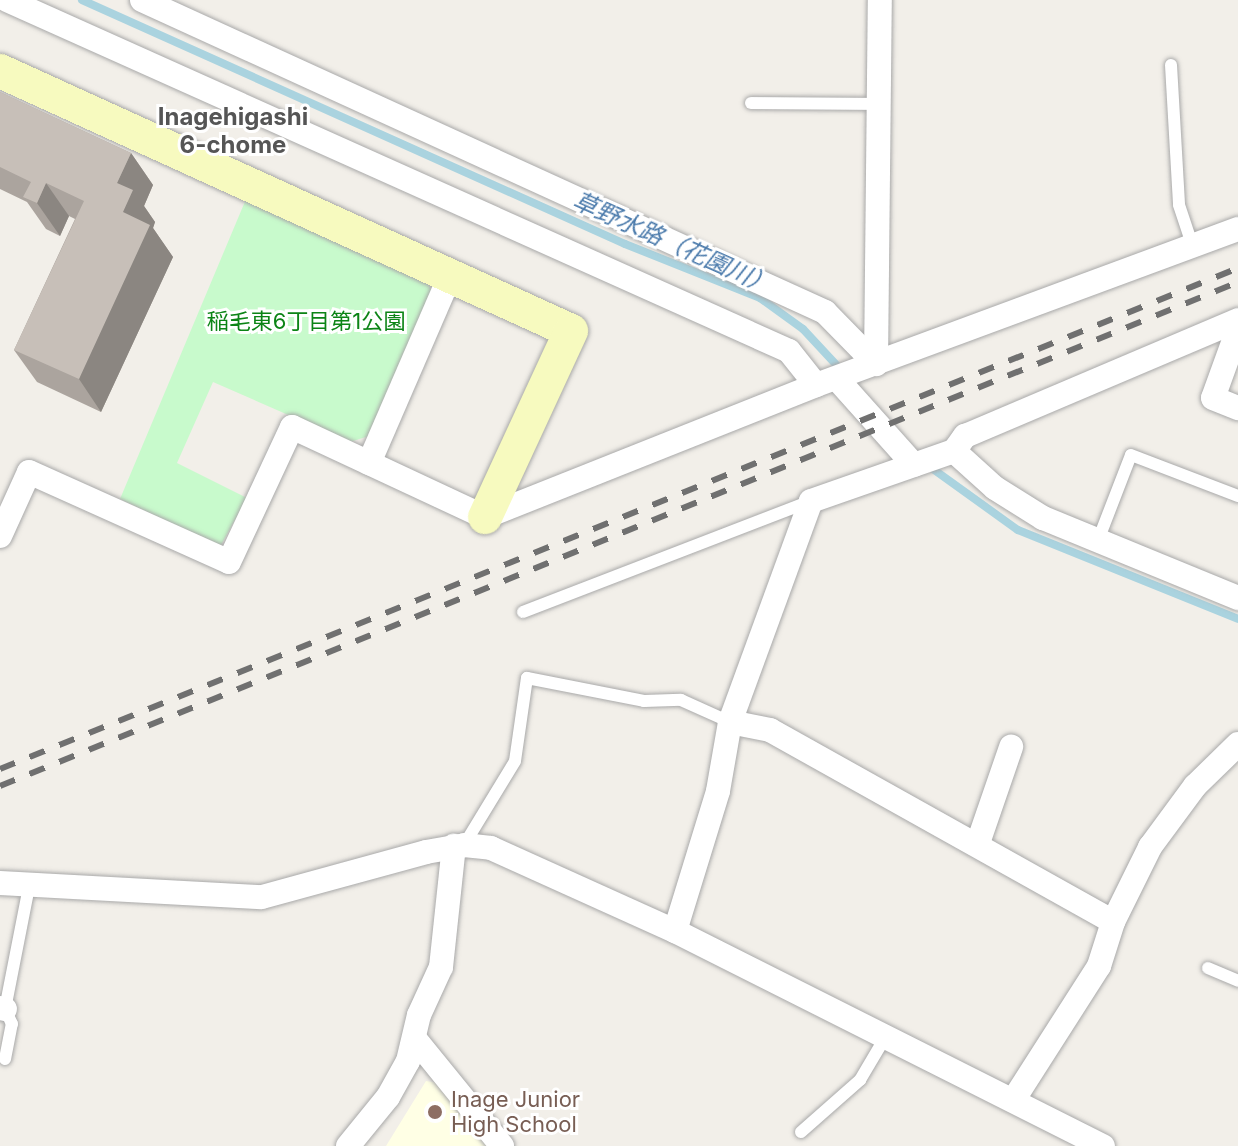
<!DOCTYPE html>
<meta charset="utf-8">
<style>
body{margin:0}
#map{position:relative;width:1238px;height:1146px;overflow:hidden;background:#f2efe9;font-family:Inter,"Noto Sans JP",sans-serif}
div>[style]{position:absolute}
.education>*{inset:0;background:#ffffe5}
.park>*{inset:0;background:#c8facc}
.stream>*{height:8px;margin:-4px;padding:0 4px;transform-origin:4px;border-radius:4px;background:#aad3df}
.roads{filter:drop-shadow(0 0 2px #a9a9a9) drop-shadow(0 0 2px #a9a9a9)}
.lane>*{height:12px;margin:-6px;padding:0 6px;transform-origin:6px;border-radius:6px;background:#fff}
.street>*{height:24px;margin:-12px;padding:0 12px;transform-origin:12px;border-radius:12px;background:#fff}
.secondary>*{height:34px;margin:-17px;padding:0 17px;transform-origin:17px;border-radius:17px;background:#f7fabf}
.rail>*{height:6px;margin-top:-3px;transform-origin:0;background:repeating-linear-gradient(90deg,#707070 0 16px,transparent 0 32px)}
.wall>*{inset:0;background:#aba49e}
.shaded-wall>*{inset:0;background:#8b8681}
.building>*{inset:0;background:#c7bfb8}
.dots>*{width:22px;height:22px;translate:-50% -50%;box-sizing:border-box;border:4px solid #fff;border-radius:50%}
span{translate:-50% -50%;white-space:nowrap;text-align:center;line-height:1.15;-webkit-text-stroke:6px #fff;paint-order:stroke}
.park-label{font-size:22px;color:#0c8416}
.education-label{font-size:22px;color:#785e54}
.left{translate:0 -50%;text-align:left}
.neighbourhood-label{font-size:24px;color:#555;font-weight:700}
.water-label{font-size:24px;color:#4a7aab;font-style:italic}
</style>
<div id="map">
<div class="education">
<i style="clip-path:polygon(426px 1081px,440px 1083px,488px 1146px,386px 1146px)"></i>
</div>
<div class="park">
<i style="clip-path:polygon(249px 192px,426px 279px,432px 292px,369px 436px,350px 442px,213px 382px,177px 463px,247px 498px,220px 547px,120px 499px)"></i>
</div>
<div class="stream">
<i style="left:82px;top:0;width:595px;rotate:24.2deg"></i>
<i style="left:625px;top:244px;width:145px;rotate:21.8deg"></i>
<i style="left:760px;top:298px;width:53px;rotate:35.8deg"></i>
<i style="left:803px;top:329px;width:57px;rotate:47.1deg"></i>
<i style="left:926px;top:464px;width:113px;rotate:35.7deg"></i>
<i style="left:1018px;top:530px;width:237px;rotate:22deg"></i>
</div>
<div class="roads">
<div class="lane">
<i style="left:1171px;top:65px;width:140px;rotate:86.7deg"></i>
<i style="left:1179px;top:205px;width:44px;rotate:71.6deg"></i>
<i style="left:751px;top:103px;width:128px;rotate:0.4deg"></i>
<i style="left:1097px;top:543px;width:94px;rotate:-68.9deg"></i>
<i style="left:1131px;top:455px;width:115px;rotate:21deg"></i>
<i style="left:523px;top:612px;width:309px;rotate:-21.1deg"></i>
<i style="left:464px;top:845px;width:98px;rotate:-58.7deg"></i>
<i style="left:515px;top:761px;width:84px;rotate:-81.8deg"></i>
<i style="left:527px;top:678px;width:119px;rotate:11.1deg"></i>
<i style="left:644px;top:701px;width:37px;rotate:-2deg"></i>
<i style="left:681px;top:700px;width:54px;rotate:24.2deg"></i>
<i style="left:1208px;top:968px;width:33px;rotate:23deg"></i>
<i style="left:5px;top:1059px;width:36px;rotate:-79deg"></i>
<i style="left:12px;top:1024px;width:17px;rotate:-115deg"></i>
<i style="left:5px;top:1009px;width:124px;rotate:-78.9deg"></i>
<i style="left:801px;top:1132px;width:79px;rotate:-41.4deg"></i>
<i style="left:860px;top:1080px;width:51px;rotate:-59.4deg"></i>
</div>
<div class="street">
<i style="left:7px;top:0;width:857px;rotate:24.17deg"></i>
<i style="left:789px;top:351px;width:43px;rotate:51.5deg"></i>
<i style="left:142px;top:0;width:751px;rotate:24.55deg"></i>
<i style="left:825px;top:312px;width:73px;rotate:45.6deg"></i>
<i style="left:1238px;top:329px;width:73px;rotate:109.9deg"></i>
<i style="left:1213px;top:398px;width:27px;rotate:22deg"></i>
<i style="left:876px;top:364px;width:364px;rotate:-89.4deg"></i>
<i style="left:838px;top:380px;width:114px;rotate:48.2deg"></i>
<i style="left:954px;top:451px;width:19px;rotate:-54deg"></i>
<i style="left:965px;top:436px;width:297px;rotate:-23deg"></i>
<i style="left:369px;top:463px;width:204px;rotate:-66.6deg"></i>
<i style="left:0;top:536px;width:70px;rotate:-65.6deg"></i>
<i style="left:29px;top:472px;width:219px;rotate:24.2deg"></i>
<i style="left:229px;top:562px;width:149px;rotate:-65deg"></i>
<i style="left:292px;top:427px;width:213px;rotate:25deg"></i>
<i style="left:485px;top:517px;width:356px;rotate:-21.7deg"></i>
<i style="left:816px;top:385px;width:450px;rotate:-20.3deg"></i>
<i style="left:730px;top:722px;width:41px;rotate:11.3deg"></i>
<i style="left:770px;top:730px;width:393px;rotate:29.2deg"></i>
<i style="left:978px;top:843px;width:102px;rotate:-71deg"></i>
<i style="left:0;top:883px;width:262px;rotate:3.1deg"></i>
<i style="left:262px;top:897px;width:170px;rotate:-15.3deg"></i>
<i style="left:426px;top:852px;width:39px;rotate:-10deg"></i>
<i style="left:464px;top:845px;width:27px;rotate:6deg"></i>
<i style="left:491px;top:848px;width:202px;rotate:24.3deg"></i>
<i style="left:675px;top:931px;width:479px;rotate:26.7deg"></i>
<i style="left:675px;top:931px;width:146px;rotate:-72.9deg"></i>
<i style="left:718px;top:791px;width:70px;rotate:-80.1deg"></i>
<i style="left:730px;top:722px;width:235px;rotate:-69.9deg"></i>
<i style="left:811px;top:501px;width:151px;rotate:-19.3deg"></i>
<i style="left:954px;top:451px;width:55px;rotate:42.1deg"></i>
<i style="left:995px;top:488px;width:57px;rotate:32deg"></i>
<i style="left:1043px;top:518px;width:211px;rotate:22.3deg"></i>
<i style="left:0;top:1008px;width:5px;rotate:11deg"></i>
<i style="left:415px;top:1039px;width:138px;rotate:50.9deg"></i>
<i style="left:1014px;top:1099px;width:158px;rotate:-57.4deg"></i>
<i style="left:1099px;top:966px;width:46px;rotate:-72.3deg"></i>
<i style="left:1113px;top:922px;width:84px;rotate:-63.7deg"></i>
<i style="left:1150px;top:847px;width:76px;rotate:-53.6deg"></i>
<i style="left:1195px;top:786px;width:60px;rotate:-44.3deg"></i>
<i style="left:348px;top:1146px;width:63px;rotate:-50.8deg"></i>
<i style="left:388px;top:1097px;width:41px;rotate:-60.9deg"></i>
<i style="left:408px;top:1061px;width:47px;rotate:-76.6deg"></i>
<i style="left:419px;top:1015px;width:53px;rotate:-65.4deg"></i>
<i style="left:441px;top:967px;width:122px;rotate:-83.9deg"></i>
</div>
<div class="secondary">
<i style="left:0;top:71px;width:627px;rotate:24.48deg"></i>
<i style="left:571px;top:331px;width:205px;rotate:114.8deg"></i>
</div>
</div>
<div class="rail">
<i style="left:0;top:769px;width:1336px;rotate:-22.03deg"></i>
<i style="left:0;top:786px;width:1337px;rotate:-22.15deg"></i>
</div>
<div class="wall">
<i style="clip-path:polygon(0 92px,131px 153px,153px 185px,144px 206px,155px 222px,153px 228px,173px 257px,101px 412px,37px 382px,14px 350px,75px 219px,69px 216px,60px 236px,46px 229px,27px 202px,0 189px)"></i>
</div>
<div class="shaded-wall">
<i style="clip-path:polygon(131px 153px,153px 185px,144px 206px,155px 222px,153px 228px,173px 257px,101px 412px,79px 379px,123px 212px,117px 183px)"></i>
<i style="clip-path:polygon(46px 183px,69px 216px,60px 236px,37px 203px)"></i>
</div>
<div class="building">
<i style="clip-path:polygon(0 92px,131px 153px,117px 183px,133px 190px,123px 212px,150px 225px,79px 379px,14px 350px,84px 201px,46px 183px,37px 203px,23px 197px,31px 182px,0 167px)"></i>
</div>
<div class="dots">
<i style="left:435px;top:1112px;background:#8d6e63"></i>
</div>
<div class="park-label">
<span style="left:306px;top:322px">稲毛東6丁目第1公園</span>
</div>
<div class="education-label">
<span class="left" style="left:451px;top:1112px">Inage Junior<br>High School</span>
</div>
<div class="neighbourhood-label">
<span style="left:233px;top:131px">Inagehigashi<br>6-chome</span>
</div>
<div class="water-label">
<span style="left:673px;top:243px;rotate:24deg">草野水路（花園川）</span>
</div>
</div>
